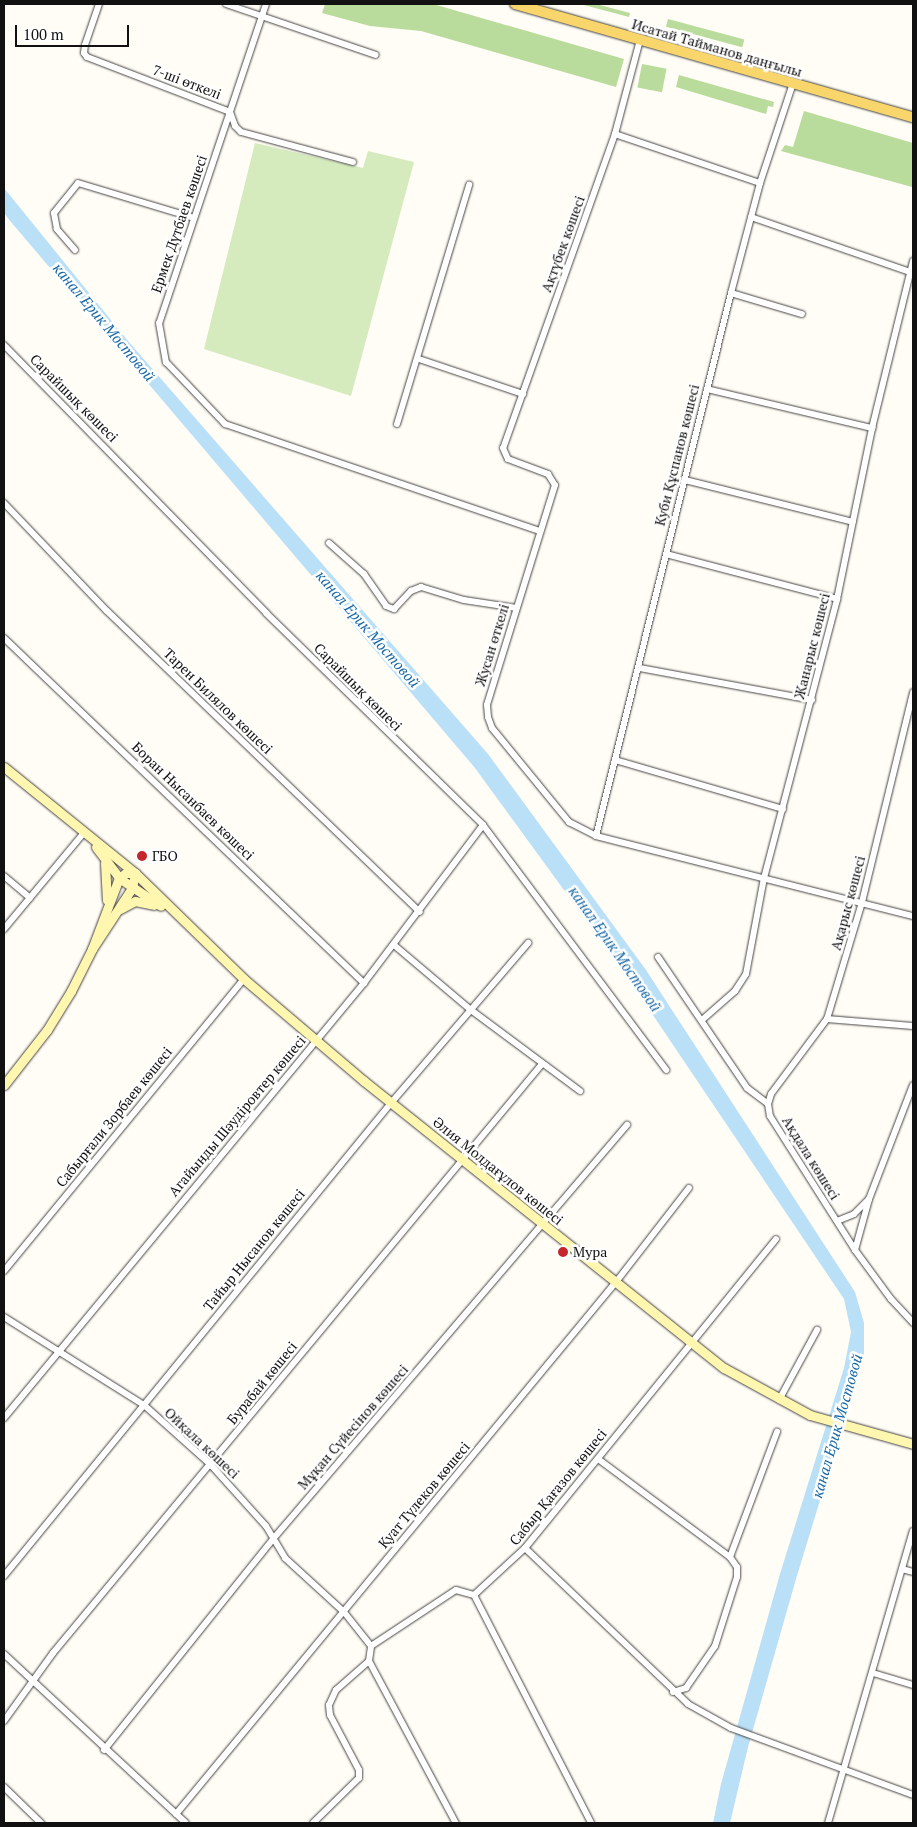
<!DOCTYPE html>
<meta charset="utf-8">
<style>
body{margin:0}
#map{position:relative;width:917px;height:1827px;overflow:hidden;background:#fffdf5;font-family:"PT Serif",serif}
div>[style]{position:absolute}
.green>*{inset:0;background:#d5ebbd}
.forest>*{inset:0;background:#b9dc9c;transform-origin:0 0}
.water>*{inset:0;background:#b9e0f7}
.roads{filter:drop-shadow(0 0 1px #444) drop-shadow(0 0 1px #444)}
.street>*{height:6px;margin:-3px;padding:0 3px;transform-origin:3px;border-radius:3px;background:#fff}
.secondary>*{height:9px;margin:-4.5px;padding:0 4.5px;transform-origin:4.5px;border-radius:4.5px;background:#fff6b0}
.primary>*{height:10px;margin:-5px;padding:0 5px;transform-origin:5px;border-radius:5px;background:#f9d66b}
.dots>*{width:14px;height:14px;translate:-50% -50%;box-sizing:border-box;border:2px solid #fff;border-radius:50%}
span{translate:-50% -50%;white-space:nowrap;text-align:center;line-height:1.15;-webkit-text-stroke:5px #fff;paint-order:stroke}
.street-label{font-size:14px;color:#111}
.poi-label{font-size:14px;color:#111}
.left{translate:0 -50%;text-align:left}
.water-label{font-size:15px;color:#1768a6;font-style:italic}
.frame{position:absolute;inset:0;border:5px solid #111;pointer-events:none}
.scale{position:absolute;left:15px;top:25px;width:114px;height:22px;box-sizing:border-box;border:2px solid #111;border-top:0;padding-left:6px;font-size:15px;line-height:18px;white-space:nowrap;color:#111;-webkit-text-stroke:4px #fff;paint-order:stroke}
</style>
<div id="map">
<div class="green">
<i style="clip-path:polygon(255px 143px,363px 168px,368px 151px,414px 162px,351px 396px,204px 349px)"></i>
</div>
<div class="forest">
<i style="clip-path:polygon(325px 4px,433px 4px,624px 59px,616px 87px,421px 31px,370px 26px,322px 13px)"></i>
<i style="clip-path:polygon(580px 4px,596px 4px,630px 13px,629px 17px)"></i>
<i style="left:668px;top:19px;width:79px;height:8px;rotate:15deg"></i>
<i style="left:642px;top:64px;width:25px;height:24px;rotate:11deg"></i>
<i style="clip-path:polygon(679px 75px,774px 102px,773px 107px,768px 106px,766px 114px,676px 87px)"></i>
<i style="clip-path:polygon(804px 111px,913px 143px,912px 187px,781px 151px,785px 145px,793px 147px)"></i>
</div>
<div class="water">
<i style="clip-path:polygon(4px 188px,128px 341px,488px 754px,646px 970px,855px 1292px,864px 1323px,864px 1356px,796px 1579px,748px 1747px,730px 1823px,713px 1823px,721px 1784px,780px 1574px,844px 1368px,851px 1332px,844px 1299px,628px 978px,475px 768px,11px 222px,4px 213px)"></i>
</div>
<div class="roads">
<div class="street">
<i style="left:99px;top:4px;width:43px;rotate:108.9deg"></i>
<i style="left:85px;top:45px;width:8px;rotate:97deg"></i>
<i style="left:84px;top:53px;width:5px;rotate:53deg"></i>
<i style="left:87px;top:57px;width:153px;rotate:21deg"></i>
<i style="left:230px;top:112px;width:15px;rotate:70deg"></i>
<i style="left:235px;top:126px;width:8px;rotate:45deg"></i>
<i style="left:241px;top:132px;width:116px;rotate:15deg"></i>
<i style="left:226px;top:4px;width:158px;rotate:18.8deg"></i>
<i style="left:266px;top:4px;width:336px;rotate:108.5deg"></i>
<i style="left:159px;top:323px;width:40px;rotate:80deg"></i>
<i style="left:166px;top:362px;width:86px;rotate:46.4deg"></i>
<i style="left:225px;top:424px;width:332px;rotate:18.8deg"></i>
<i style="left:640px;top:40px;width:97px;rotate:104.9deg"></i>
<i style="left:615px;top:134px;width:333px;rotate:109.6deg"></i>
<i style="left:503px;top:448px;width:12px;rotate:66deg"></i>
<i style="left:508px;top:459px;width:43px;rotate:20.6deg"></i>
<i style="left:548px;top:474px;width:13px;rotate:58deg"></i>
<i style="left:555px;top:485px;width:230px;rotate:107.2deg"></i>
<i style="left:487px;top:705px;width:12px;rotate:85deg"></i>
<i style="left:488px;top:717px;width:12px;rotate:70deg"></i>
<i style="left:492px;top:728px;width:122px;rotate:50.7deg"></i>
<i style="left:569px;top:822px;width:30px;rotate:27deg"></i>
<i style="left:596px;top:836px;width:327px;rotate:14.2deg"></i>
<i style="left:615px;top:134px;width:153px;rotate:18.7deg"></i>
<i style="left:751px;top:217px;width:171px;rotate:19.1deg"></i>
<i style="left:75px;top:250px;width:28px;rotate:-131deg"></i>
<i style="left:57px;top:229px;width:16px;rotate:-101deg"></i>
<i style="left:54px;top:213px;width:38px;rotate:-51deg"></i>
<i style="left:78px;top:183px;width:121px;rotate:16.8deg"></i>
<i style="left:731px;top:293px;width:74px;rotate:16.5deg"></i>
<i style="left:4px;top:345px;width:375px;rotate:45.6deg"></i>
<i style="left:266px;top:613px;width:303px;rotate:44.3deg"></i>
<i style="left:483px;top:825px;width:306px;rotate:53.2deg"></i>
<i style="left:419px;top:359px;width:110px;rotate:18.6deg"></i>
<i style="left:707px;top:389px;width:170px;rotate:13.3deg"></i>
<i style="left:397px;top:424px;width:250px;rotate:-73.2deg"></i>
<i style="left:685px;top:480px;width:173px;rotate:14deg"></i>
<i style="left:4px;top:503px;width:149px;rotate:46.4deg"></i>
<i style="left:107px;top:611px;width:434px;rotate:43.9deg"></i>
<i style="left:329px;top:543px;width:47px;rotate:41.5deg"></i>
<i style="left:364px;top:574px;width:39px;rotate:55deg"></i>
<i style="left:386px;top:606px;width:9px;rotate:21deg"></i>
<i style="left:394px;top:609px;width:25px;rotate:-47deg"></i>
<i style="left:411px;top:591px;width:11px;rotate:-22deg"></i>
<i style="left:421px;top:587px;width:45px;rotate:16.8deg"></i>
<i style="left:464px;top:600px;width:53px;rotate:8.7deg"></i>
<i style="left:666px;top:554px;width:177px;rotate:14.7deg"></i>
<i style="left:4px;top:638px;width:499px;rotate:43.8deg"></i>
<i style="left:640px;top:668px;width:175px;rotate:10.5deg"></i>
<i style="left:615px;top:760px;width:175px;rotate:16.3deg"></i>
<i style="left:596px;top:836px;width:560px;rotate:-76.04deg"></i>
<i style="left:731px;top:293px;width:114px;rotate:-75.2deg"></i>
<i style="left:760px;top:183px;width:105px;rotate:-71.7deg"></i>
<i style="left:4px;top:876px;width:34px;rotate:40deg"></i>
<i style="left:4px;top:929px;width:124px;rotate:-50.3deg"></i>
<i style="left:394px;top:945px;width:101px;rotate:40.2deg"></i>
<i style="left:471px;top:1010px;width:136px;rotate:36.6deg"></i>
<i style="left:658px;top:957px;width:158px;rotate:55.8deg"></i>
<i style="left:747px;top:1088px;width:26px;rotate:37deg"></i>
<i style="left:768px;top:1104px;width:12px;rotate:81deg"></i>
<i style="left:770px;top:1116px;width:159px;rotate:57.6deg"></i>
<i style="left:855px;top:1250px;width:61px;rotate:53.7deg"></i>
<i style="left:891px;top:1299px;width:33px;rotate:47deg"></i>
<i style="left:827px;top:1019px;width:86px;rotate:4.7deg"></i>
<i style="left:702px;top:1020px;width:44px;rotate:-41.3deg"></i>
<i style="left:735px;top:991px;width:20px;rotate:-57deg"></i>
<i style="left:746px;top:974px;width:98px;rotate:-79.4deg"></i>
<i style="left:764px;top:878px;width:288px;rotate:-75.3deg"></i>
<i style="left:837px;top:599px;width:175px;rotate:-78.4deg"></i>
<i style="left:872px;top:428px;width:172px;rotate:-76.2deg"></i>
<i style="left:768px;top:1104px;width:10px;rotate:-73deg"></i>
<i style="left:771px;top:1094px;width:94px;rotate:-53.3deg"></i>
<i style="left:827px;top:1019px;width:122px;rotate:-73.3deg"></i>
<i style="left:862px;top:902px;width:216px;rotate:-76.3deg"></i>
<i style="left:837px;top:1221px;width:18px;rotate:-22deg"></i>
<i style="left:854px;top:1214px;width:21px;rotate:-45deg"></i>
<i style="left:855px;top:1250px;width:53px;rotate:-74.6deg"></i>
<i style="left:869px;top:1199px;width:122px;rotate:-68.9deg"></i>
<i style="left:4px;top:1271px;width:378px;rotate:-50.6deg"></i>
<i style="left:4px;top:1317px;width:165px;rotate:32.2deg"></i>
<i style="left:144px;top:1405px;width:90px;rotate:41.8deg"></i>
<i style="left:211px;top:1465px;width:82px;rotate:48deg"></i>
<i style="left:266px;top:1526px;width:37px;rotate:59deg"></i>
<i style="left:285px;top:1558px;width:80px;rotate:42.5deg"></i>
<i style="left:344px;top:1612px;width:43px;rotate:51.5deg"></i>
<i style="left:779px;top:1400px;width:80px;rotate:-61.5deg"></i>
<i style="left:4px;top:1418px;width:565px;rotate:-50.39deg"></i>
<i style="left:364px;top:983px;width:198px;rotate:-53deg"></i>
<i style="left:598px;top:1459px;width:164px;rotate:36.6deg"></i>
<i style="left:525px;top:1548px;width:226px;rotate:43.7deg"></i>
<i style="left:688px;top:1704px;width:49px;rotate:29.2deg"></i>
<i style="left:731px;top:1728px;width:194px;rotate:20.2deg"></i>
<i style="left:902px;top:1569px;width:11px;rotate:15deg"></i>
<i style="left:4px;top:1576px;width:611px;rotate:-50.71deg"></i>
<i style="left:391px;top:1103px;width:211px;rotate:-49.4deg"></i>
<i style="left:474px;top:1595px;width:256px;rotate:62.8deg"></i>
<i style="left:4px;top:1654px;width:248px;rotate:42.9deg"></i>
<i style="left:369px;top:1661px;width:184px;rotate:61.8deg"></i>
<i style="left:873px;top:1673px;width:42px;rotate:16.7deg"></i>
<i style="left:673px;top:1692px;width:14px;rotate:-17deg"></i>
<i style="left:686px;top:1688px;width:51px;rotate:-55.4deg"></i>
<i style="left:715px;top:1646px;width:72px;rotate:-72.3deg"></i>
<i style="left:737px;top:1577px;width:10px;rotate:-90deg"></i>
<i style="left:737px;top:1567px;width:12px;rotate:-125deg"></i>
<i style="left:730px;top:1557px;width:134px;rotate:-69.4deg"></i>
<i style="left:4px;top:1721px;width:84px;rotate:-54.2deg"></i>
<i style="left:53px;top:1653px;width:766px;rotate:-50.3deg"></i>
<i style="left:104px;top:1750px;width:270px;rotate:-51.3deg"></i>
<i style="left:273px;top:1539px;width:545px;rotate:-49.47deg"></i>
<i style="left:4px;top:1787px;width:52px;rotate:44.2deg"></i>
<i style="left:176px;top:1814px;width:690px;rotate:-50.41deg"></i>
<i style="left:616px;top:1282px;width:119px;rotate:-52.2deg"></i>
<i style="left:313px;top:1823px;width:64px;rotate:-44.4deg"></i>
<i style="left:359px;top:1778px;width:8px;rotate:-90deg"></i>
<i style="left:359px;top:1770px;width:62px;rotate:-117.8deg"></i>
<i style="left:330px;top:1715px;width:10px;rotate:-96deg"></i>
<i style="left:329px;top:1705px;width:17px;rotate:-65deg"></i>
<i style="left:336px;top:1690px;width:44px;rotate:-41.3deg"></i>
<i style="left:369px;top:1661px;width:15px;rotate:-82deg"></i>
<i style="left:371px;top:1646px;width:102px;rotate:-33.4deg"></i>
<i style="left:456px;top:1590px;width:19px;rotate:16deg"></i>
<i style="left:474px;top:1595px;width:69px;rotate:-42.7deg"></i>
<i style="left:525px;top:1548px;width:398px;rotate:-50.9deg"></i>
<i style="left:828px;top:1823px;width:304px;rotate:-73.8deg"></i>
</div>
<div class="secondary">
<i style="left:4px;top:767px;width:169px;rotate:39deg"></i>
<i style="left:135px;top:873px;width:152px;rotate:44.2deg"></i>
<i style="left:244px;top:979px;width:157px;rotate:40.4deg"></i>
<i style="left:364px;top:1081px;width:460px;rotate:38.6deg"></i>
<i style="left:724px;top:1368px;width:98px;rotate:28.7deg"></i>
<i style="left:810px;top:1415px;width:107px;rotate:15.7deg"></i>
<i style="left:96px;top:847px;width:39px;rotate:53deg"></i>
<i style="left:119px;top:878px;width:50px;rotate:33.7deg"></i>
<i style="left:105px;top:863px;width:37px;rotate:87deg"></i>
<i style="left:120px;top:909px;width:17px;rotate:-28deg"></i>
<i style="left:135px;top:901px;width:19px;rotate:12deg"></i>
<i style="left:4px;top:1085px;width:70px;rotate:-52deg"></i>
<i style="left:47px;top:1030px;width:46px;rotate:-58.4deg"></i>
<i style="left:71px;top:991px;width:47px;rotate:-63.4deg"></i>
<i style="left:92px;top:949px;width:76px;rotate:-69.2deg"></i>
<i style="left:119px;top:878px;width:9px;rotate:-36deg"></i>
<i style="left:126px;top:873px;width:9px"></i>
<i style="left:135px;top:873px;width:15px;rotate:101deg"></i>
<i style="left:132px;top:888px;width:73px;rotate:123.3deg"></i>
</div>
<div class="primary">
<i style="left:515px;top:4px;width:414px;rotate:15.9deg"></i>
</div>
</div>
<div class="dots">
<i style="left:142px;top:856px;background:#c4262e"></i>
<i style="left:563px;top:1252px;background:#c4262e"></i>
</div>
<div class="street-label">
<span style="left:717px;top:48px;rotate:16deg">Исатай Тайманов даңғылы</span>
<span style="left:187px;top:82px;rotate:21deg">7-шi өткелi</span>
<span style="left:179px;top:224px;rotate:-71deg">Ермек Дүтбаев көшесi</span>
<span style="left:563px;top:244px;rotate:-70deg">Ақтүбек көшесi</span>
<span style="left:74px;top:398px;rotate:45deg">Сарайшық көшесі</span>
<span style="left:677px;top:455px;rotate:-76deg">Куби Құспанов көшесi</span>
<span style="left:492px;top:645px;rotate:-73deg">Жусан өткелі</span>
<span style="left:812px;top:646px;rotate:-76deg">Жанарыс көшесі</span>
<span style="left:358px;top:687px;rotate:45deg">Сарайшық көшесі</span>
<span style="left:218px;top:701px;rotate:44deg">Тарен Билялов көшесі</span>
<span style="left:193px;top:801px;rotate:44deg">Боран Нысанбаев көшесі</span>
<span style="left:848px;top:903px;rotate:-75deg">Ақарыс көшесi</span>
<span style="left:237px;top:1116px;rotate:-50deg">Агайынды Шәудіровтер көшесi</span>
<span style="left:114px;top:1117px;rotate:-51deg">Сабырғали Зорбаев көшесі</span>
<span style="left:811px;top:1158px;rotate:58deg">Ақдала көшесі</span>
<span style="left:498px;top:1171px;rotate:39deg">Әлия Молдағұлов көшесі</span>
<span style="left:254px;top:1250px;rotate:-51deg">Тайыр Нысанов көшесi</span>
<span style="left:262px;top:1383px;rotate:-51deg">Бурабай көшесi</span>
<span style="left:353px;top:1427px;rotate:-49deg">Мұқан Сүйесінов көшесі</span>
<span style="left:202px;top:1443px;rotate:43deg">Ойқала көшесі</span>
<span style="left:558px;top:1487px;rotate:-51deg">Сабыр Қағазов көшесі</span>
<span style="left:424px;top:1495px;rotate:-50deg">Қуат Түлеков көшесі</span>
</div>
<div class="poi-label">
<span class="left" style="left:152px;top:856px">ГБО</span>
<span class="left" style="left:573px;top:1252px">Мура</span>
</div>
<div class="water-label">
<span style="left:104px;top:322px;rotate:50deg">канал Ерик Мостовой</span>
<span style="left:368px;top:629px;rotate:49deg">канал Ерик Мостовой</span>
<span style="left:615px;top:949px;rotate:55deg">канал Ерик Мостовой</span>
<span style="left:837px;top:1426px;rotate:-74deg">канал Ерик Мостовой</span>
</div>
<div class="frame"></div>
<div class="scale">100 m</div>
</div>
